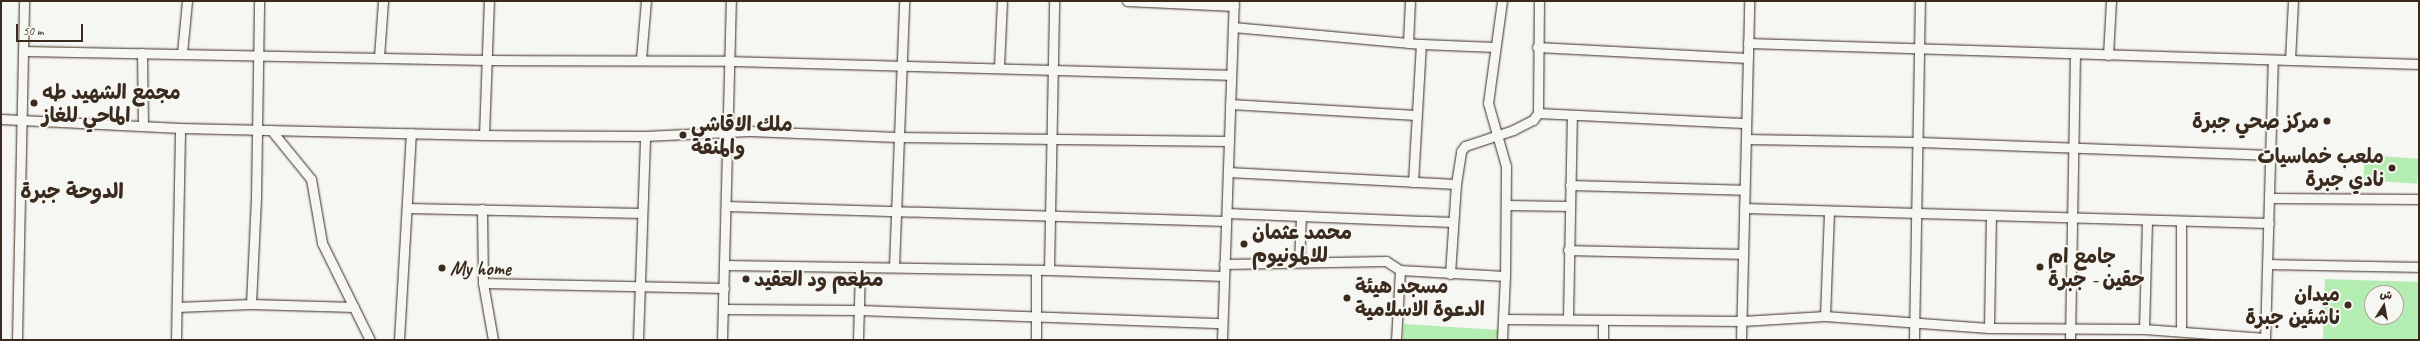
<!DOCTYPE html>
<meta charset="utf-8">
<style>
body{margin:0}
#map{position:relative;width:2420px;height:341px;overflow:hidden;background:#f6f6f2;font-family:Caveat,"Playpen Sans Arabic",sans-serif}
div>[style]{position:absolute}
.green>*{inset:0;background:#b3edb2;transform-origin:0 0}
.roads{filter:drop-shadow(0 0 1px #3b2a1e) drop-shadow(0 0 1px #3b2a1e)}
.minor>*{height:9px;margin:-4.5px;padding:0 4.5px;transform-origin:4.5px;border-radius:4.5px;background:#f6f6f2}
.dots>*{width:11px;height:11px;translate:-50% -50%;box-sizing:border-box;border:2px solid #f6f6f2;border-radius:50%}
span{translate:-50% -50%;white-space:nowrap;text-align:center;line-height:1.15;-webkit-text-stroke:4px #f6f6f2;paint-order:stroke}
.poi-label{font-size:20px;color:#3b2a1e;font-weight:700}
.left{translate:0 -50%;text-align:left}
.right{translate:-100% -50%;text-align:right}
.neighbourhood-label{font-size:21px;color:#3b2a1e;font-weight:700}
.frame{position:absolute;inset:0;border:2px solid #3b2a1e;pointer-events:none}
.north{position:absolute;left:2364px;top:285px;width:40px;height:40px;box-sizing:border-box;background:#f6f6f2;border:1px solid #aba49d;border-radius:50%;rotate:11deg;font-size:11px;font-weight:700;line-height:16px;text-align:center;color:#3b2a1e}
.north::after{content:'';display:block;margin:auto;width:14px;height:18px;background:#3b2a1e;clip-path:polygon(50% 0,100% 100%,50% 72%,0 100%)}
.scale{position:absolute;left:16px;top:24px;width:67px;height:18px;box-sizing:border-box;border:2px solid #3b2a1e;border-top:0;padding-left:5px;font-size:12px;line-height:14px;white-space:nowrap;color:#3b2a1e;-webkit-text-stroke:3px #f6f6f2;paint-order:stroke}
</style>
<div id="map">
<div class="green">
<i style="left:2365px;top:155px;width:54px;height:25px;rotate:4deg"></i>
<i style="clip-path:polygon(evenodd,2325px 279px,2419px 282px,2419px 340px,2323px 340px,2325px 279px,2372px 293px,2396px 293px,2396px 317px,2372px 317px,2372px 293px)"></i>
<i style="clip-path:polygon(1404px 324px,1500px 330px,1500px 340px,1403px 340px)"></i>
</div>
<div class="roads">
<div class="minor">
<i style="left:1127px;top:1px;width:107px;rotate:2.7deg"></i>
<i style="left:1502px;top:1px;width:103px;rotate:97.8deg"></i>
<i style="left:1488px;top:103px;width:66px;rotate:74.1deg"></i>
<i style="left:1506px;top:166px;width:110px;rotate:90.5deg"></i>
<i style="left:1233px;top:27px;width:189px;rotate:5.2deg"></i>
<i style="left:1421px;top:44px;width:74px;rotate:2.3deg"></i>
<i style="left:1408px;top:43px;width:42px;rotate:-87.3deg"></i>
<i style="left:1748px;top:43px;width:671px;rotate:1.79deg"></i>
<i style="left:1537px;top:47px;width:211px;rotate:3deg"></i>
<i style="left:23px;top:51px;width:463px;rotate:1.1deg"></i>
<i style="left:486px;top:60px;width:244px;rotate:0.2deg"></i>
<i style="left:730px;top:61px;width:501px;rotate:1.6deg"></i>
<i style="left:142px;top:53px;width:73px;rotate:89.2deg"></i>
<i style="left:182px;top:53px;width:52px;rotate:-84.5deg"></i>
<i style="left:2108px;top:55px;width:54px;rotate:-86.8deg"></i>
<i style="left:379px;top:57px;width:56px;rotate:-85.9deg"></i>
<i style="left:641px;top:59px;width:58px;rotate:-85.1deg"></i>
<i style="left:2290px;top:60px;width:59px;rotate:-87.1deg"></i>
<i style="left:999px;top:67px;width:66px;rotate:-87.4deg"></i>
<i style="left:1230px;top:104px;width:186px;rotate:3.4deg"></i>
<i style="left:1538px;top:113px;width:208px;rotate:2.8deg"></i>
<i style="left:1px;top:119px;width:179px;rotate:2.9deg"></i>
<i style="left:180px;top:128px;width:304px;rotate:1.3deg"></i>
<i style="left:484px;top:135px;width:161px;rotate:0.4deg"></i>
<i style="left:645px;top:136px;width:104px;rotate:-2.8deg"></i>
<i style="left:749px;top:131px;width:148px;rotate:2.3deg"></i>
<i style="left:897px;top:137px;width:332px;rotate:0.7deg"></i>
<i style="left:271px;top:130px;width:63px;rotate:50.8deg"></i>
<i style="left:311px;top:179px;width:65px;rotate:80.2deg"></i>
<i style="left:322px;top:243px;width:108px;rotate:63.7deg"></i>
<i style="left:484px;top:135px;width:134px;rotate:-87.9deg"></i>
<i style="left:1746px;top:139px;width:173px;rotate:1deg"></i>
<i style="left:1919px;top:142px;width:353px;rotate:2.1deg"></i>
<i style="left:1228px;top:172px;width:228px;rotate:3deg"></i>
<i style="left:1413px;top:182px;width:138px;rotate:-86.7deg"></i>
<i style="left:1570px;top:185px;width:174px;rotate:1.6deg"></i>
<i style="left:2271px;top:198px;width:148px;rotate:0.4deg"></i>
<i style="left:1506px;top:205px;width:63px;rotate:0.9deg"></i>
<i style="left:726px;top:206px;width:500px;rotate:1.72deg"></i>
<i style="left:407px;top:208px;width:235px;rotate:1.2deg"></i>
<i style="left:1744px;top:208px;width:525px;rotate:1.64deg"></i>
<i style="left:482px;top:209px;width:74px;rotate:89.2deg"></i>
<i style="left:483px;top:283px;width:58px;rotate:80deg"></i>
<i style="left:1227px;top:213px;width:226px;rotate:2.3deg"></i>
<i style="left:1568px;top:250px;width:175px;rotate:1.3deg"></i>
<i style="left:1299px;top:262px;width:46px;rotate:-87.5deg"></i>
<i style="left:1224px;top:264px;width:162px;rotate:-1.1deg"></i>
<i style="left:1386px;top:261px;width:17px;rotate:33deg"></i>
<i style="left:1400px;top:270px;width:105px;rotate:3.3deg"></i>
<i style="left:1505px;top:276px;width:64px;rotate:92.7deg"></i>
<i style="left:2268px;top:264px;width:151px;rotate:1.1deg"></i>
<i style="left:724px;top:265px;width:325px;rotate:0.9deg"></i>
<i style="left:1049px;top:270px;width:175px;rotate:2deg"></i>
<i style="left:894px;top:267px;width:266px;rotate:-87.8deg"></i>
<i style="left:1049px;top:270px;width:269px;rotate:-88.9deg"></i>
<i style="left:1450px;top:274px;width:90px;rotate:-86.2deg"></i>
<i style="left:1456px;top:184px;width:33px;rotate:-81deg"></i>
<i style="left:1461px;top:151px;width:6px;rotate:-51deg"></i>
<i style="left:1465px;top:146px;width:51px;rotate:-18.4deg"></i>
<i style="left:1513px;top:130px;width:22px;rotate:-27deg"></i>
<i style="left:1533px;top:120px;width:9px;rotate:-54deg"></i>
<i style="left:1538px;top:113px;width:112px;rotate:-89.5deg"></i>
<i style="left:483px;top:283px;width:241px;rotate:1.2deg"></i>
<i style="left:251px;top:304px;width:103px;rotate:1.7deg"></i>
<i style="left:177px;top:307px;width:74px;rotate:-2.3deg"></i>
<i style="left:251px;top:304px;width:106px;rotate:-87.3deg"></i>
<i style="left:256px;top:198px;width:197px;rotate:-89.1deg"></i>
<i style="left:723px;top:309px;width:136px;rotate:0.4deg"></i>
<i style="left:859px;top:310px;width:363px;rotate:2.1deg"></i>
<i style="left:1825px;top:316px;width:105px;rotate:-87.8deg"></i>
<i style="left:1503px;top:319px;width:239px;rotate:0.5deg"></i>
<i style="left:1742px;top:321px;width:83px;rotate:-3.4deg"></i>
<i style="left:1825px;top:316px;width:164px;rotate:4.2deg"></i>
<i style="left:1989px;top:328px;width:155px;rotate:0.4deg"></i>
<i style="left:2144px;top:329px;width:121px;rotate:4.3deg"></i>
<i style="left:1568px;top:319px;width:203px;rotate:-88.9deg"></i>
<i style="left:1603px;top:320px;width:20px;rotate:90deg"></i>
<i style="left:1989px;top:328px;width:112px;rotate:-89deg"></i>
<i style="left:2144px;top:329px;width:108px;rotate:-88.4deg"></i>
<i style="left:2181px;top:331px;width:109px;rotate:-90deg"></i>
<i style="left:17px;top:340px;width:339px;rotate:-88.8deg"></i>
<i style="left:176px;top:340px;width:212px;rotate:-88.9deg"></i>
<i style="left:399px;top:340px;width:207px;rotate:-86.7deg"></i>
<i style="left:638px;top:340px;width:204px;rotate:-88deg"></i>
<i style="left:722px;top:340px;width:339px;rotate:-88.5deg"></i>
<i style="left:858px;top:340px;width:73px;rotate:-88.4deg"></i>
<i style="left:1036px;top:340px;width:70px;rotate:-90deg"></i>
<i style="left:1222px;top:340px;width:339px;rotate:-88deg"></i>
<i style="left:1396px;top:340px;width:70px;rotate:-86.7deg"></i>
<i style="left:1741px;top:340px;width:339px;rotate:-88.6deg"></i>
<i style="left:1914px;top:340px;width:339px;rotate:-89deg"></i>
<i style="left:2070px;top:340px;width:286px;rotate:-89deg"></i>
<i style="left:2265px;top:340px;width:280px;rotate:-88.4deg"></i>
</div>
</div>
<div class="dots">
<i style="left:34px;top:103px;background:#3b2a1e"></i>
<i style="left:2327px;top:121px;background:#3b2a1e"></i>
<i style="left:683px;top:135px;background:#3b2a1e"></i>
<i style="left:2392px;top:168px;background:#3b2a1e"></i>
<i style="left:1244px;top:244px;background:#3b2a1e"></i>
<i style="left:2040px;top:267px;background:#3b2a1e"></i>
<i style="left:442px;top:268px;background:#3b2a1e"></i>
<i style="left:746px;top:279px;background:#3b2a1e"></i>
<i style="left:1347px;top:298px;background:#3b2a1e"></i>
<i style="left:2348px;top:305px;background:#3b2a1e"></i>
</div>
<div class="poi-label">
<span class="left" style="left:42px;top:104px">مجمع الشهيد طه<br>الماحي للغاز</span>
<span class="right" style="left:2319px;top:121px">مركز صحي جبرة</span>
<span class="left" style="left:691px;top:136px">ملك الاقاشي<br>والمنقة</span>
<span class="right" style="left:2384px;top:168px">ملعب خماسيات<br>نادي جبرة</span>
<span class="left" style="left:1252px;top:244px">محمد عثمان<br>للالمونيوم</span>
<span class="left" style="left:2048px;top:268px">جامع ام<br>حقين - جبرة</span>
<span class="left" style="left:450px;top:268px">My home</span>
<span class="left" style="left:754px;top:279px">مطعم ود العقيد</span>
<span class="left" style="left:1355px;top:298px">مسجد هيئة<br>الدعوة الاسلامية</span>
<span class="right" style="left:2340px;top:306px">ميدان<br>ناشئين جبرة</span>
</div>
<div class="neighbourhood-label">
<span style="left:72px;top:191px">الدوحة جبرة</span>
</div>
<div class="frame"></div>
<div class="north">ش</div>
<div class="scale">50 m</div>
</div>
